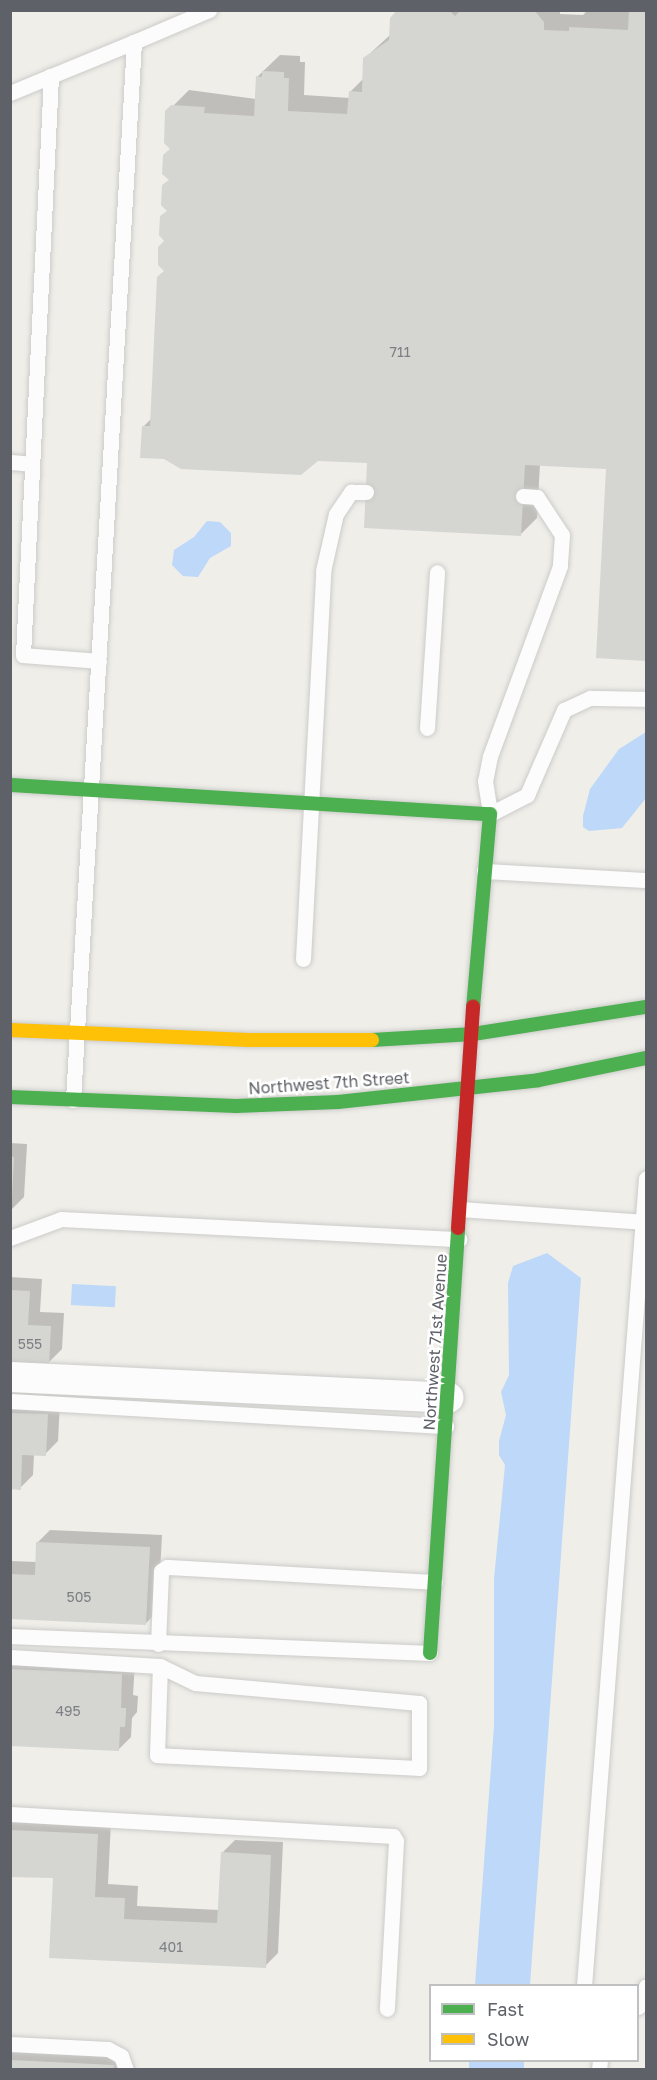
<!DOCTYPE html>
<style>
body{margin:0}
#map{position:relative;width:657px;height:2080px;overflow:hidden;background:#efeee9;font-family:"Golos Text",sans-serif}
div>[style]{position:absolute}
.water>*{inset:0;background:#bdd8f8;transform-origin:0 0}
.shadow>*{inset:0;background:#0003}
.building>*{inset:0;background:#d5d5d2}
.roads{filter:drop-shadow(0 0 2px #cbcbc9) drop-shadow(0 0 2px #cbcbc9)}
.lane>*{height:15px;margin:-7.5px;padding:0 7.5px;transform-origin:7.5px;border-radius:7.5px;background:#fdfcfc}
.street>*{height:30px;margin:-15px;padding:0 15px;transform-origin:15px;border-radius:15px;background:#fdfcfc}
.fast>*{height:14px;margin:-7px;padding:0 7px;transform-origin:7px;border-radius:7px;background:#4caf50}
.slow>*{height:14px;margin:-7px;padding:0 7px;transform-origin:7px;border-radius:7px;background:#ffc107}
.jam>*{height:14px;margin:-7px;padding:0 7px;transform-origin:7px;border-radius:7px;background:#c62828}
span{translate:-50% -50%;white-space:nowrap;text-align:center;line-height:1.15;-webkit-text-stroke:5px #fff;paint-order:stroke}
.number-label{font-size:14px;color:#7d7f83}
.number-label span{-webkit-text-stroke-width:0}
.street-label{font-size:16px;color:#5e6167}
.frame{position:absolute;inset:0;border:12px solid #5e6167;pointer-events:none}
.legend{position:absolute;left:429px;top:1984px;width:210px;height:78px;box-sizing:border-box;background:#fff;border:2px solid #bfc0c2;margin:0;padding:8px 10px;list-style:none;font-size:18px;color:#5e6167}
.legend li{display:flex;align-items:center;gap:12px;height:30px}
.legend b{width:30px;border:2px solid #bfc0c2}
</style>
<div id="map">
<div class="water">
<i style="clip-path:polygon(207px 521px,220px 522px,231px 533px,231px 546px,210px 558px,198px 577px,183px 576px,172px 565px,174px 550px,194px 537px)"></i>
<i style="clip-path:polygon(646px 732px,646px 798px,622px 828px,589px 831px,583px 827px,583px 816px,590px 789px,619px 749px)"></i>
<i style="clip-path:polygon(547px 1253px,581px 1278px,530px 1985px,475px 1985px,494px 1726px,494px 1579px,505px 1465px,499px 1455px,499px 1441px,506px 1415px,501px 1392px,509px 1375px,508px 1283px,513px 1266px)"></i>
<i style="left:72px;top:1284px;width:44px;height:21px;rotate:3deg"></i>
<i style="left:469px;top:2061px;width:55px;height:8px"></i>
</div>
<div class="shadow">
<i style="clip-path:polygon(399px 10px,560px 10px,560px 14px,583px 15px,587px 11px,646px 10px,646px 659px,597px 657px,607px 468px,540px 464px,537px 518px,521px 534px,369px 462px,143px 427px,151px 419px,166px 270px,172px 149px,167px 112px,189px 90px,256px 99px,257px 77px,280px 55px,300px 56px,300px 62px,305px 62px,304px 95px,350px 98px,350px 92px,364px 78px,365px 58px,390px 35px)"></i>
<i style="clip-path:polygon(10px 1143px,27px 1144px,24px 1197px,11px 1210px)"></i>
<i style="clip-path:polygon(10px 1277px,42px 1279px,40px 1312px,64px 1313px,62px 1349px,49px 1362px,10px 1360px)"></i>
<i style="clip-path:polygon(10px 1400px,60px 1402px,58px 1441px,45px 1454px,34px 1454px,33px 1475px,20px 1488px,10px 1488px)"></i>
<i style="clip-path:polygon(50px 1530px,162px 1535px,158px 1611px,145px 1624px,10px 1617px,10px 1561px,37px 1562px,37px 1543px)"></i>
<i style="clip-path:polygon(10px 1656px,135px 1662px,133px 1695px,138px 1696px,137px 1712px,132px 1718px,131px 1737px,118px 1750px,10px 1744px)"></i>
<i style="clip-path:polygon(10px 1817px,111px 1821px,108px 1884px,138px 1886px,137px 1906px,219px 1910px,222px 1853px,235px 1840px,283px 1842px,278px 1953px,265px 1966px,50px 1956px,54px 1877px,10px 1875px)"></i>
<i style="clip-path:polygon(10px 2047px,127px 2053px,126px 2070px,10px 2070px)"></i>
</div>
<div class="building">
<i style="clip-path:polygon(397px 10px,449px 10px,455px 16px,461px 10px,534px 10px,544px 22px,544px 30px,569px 31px,569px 27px,628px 30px,629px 10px,646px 10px,646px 661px,596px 658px,606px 469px,525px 465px,521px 536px,364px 528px,367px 463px,318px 461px,301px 475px,181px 469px,164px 459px,140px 458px,142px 426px,150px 426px,157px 277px,164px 271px,158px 265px,158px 247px,164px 241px,159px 235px,160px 216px,167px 211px,161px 205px,162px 185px,169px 180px,162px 174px,163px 155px,170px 149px,164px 143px,165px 111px,171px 105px,205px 107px,204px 113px,254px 116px,256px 76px,262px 77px,262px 71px,284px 72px,284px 78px,289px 78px,288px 111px,347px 114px,349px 91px,362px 92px,363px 58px,389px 40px,390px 18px)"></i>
<i style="clip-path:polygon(10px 1156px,14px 1157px,12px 1200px,10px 1200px)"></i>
<i style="clip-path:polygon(10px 1290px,30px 1291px,28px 1325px,51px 1326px,49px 1364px,10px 1362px)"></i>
<i style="clip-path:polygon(10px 1413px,48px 1414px,46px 1456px,22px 1455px,21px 1490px,10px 1489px)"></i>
<i style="clip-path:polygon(36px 1542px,150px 1547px,146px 1625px,10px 1619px,10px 1574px,35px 1575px)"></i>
<i style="clip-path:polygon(10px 1669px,122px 1674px,121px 1708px,126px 1708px,126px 1714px,125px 1727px,120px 1727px,119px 1751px,10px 1746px)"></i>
<i style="clip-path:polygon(10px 1830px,98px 1834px,95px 1897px,125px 1898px,124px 1919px,217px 1923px,221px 1852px,271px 1855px,266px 1968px,49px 1958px,53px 1878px,10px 1877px)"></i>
<i style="clip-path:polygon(10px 2060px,114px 2065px,114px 2070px,10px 2070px)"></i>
</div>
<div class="roads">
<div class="lane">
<i style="left:10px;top:93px;width:44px;rotate:-22.5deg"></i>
<i style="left:10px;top:462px;width:22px;rotate:5deg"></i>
<i style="left:523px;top:496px;width:14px;rotate:4deg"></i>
<i style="left:537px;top:497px;width:45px;rotate:56.7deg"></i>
<i style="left:562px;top:535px;width:31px;rotate:94deg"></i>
<i style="left:560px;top:566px;width:202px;rotate:110.2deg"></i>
<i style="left:490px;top:756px;width:25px;rotate:101deg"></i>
<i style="left:485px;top:781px;width:33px;rotate:81deg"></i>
<i style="left:490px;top:814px;width:42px;rotate:-27.2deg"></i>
<i style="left:527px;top:795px;width:93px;rotate:-66.5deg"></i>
<i style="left:564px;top:710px;width:29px;rotate:-25deg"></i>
<i style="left:590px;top:698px;width:56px;rotate:1deg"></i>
<i style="left:99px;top:661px;width:76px;rotate:-175.5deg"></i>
<i style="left:23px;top:655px;width:580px;rotate:-87.23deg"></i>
<i style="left:51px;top:76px;width:90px;rotate:-22.3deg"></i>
<i style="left:427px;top:728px;width:156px;rotate:-86.3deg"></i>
<i style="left:484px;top:871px;width:162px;rotate:3.2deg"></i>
<i style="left:303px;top:959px;width:389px;rotate:-87deg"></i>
<i style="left:323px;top:571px;width:58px;rotate:-77.2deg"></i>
<i style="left:336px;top:514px;width:27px;rotate:-56deg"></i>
<i style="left:351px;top:492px;width:15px"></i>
<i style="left:73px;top:1100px;width:1060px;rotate:-86.7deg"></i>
<i style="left:134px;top:42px;width:82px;rotate:-23.1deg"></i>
<i style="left:460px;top:1209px;width:186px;rotate:4deg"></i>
<i style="left:10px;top:1238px;width:54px;rotate:-20.4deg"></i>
<i style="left:61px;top:1219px;width:399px;rotate:2.9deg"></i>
<i style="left:10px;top:1401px;width:437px;rotate:3.3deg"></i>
<i style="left:10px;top:1636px;width:420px;rotate:2.3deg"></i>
<i style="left:158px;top:1644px;width:73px;rotate:-87.6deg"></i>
<i style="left:161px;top:1571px;width:7px;rotate:-34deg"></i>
<i style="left:167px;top:1567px;width:268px;rotate:3.2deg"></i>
<i style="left:10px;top:1657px;width:150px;rotate:3.4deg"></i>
<i style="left:160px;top:1666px;width:39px;rotate:26deg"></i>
<i style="left:195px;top:1683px;width:225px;rotate:5.1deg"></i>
<i style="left:419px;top:1703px;width:65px;rotate:90deg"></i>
<i style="left:419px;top:1768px;width:262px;rotate:-177.2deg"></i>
<i style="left:157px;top:1755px;width:89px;rotate:-88.1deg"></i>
<i style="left:10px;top:1814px;width:384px;rotate:3.3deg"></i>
<i style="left:393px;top:1836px;width:6px;rotate:59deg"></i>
<i style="left:396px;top:1841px;width:168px;rotate:93.1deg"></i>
<i style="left:584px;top:1986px;width:810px;rotate:-85.61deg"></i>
<i style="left:638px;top:2007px;width:22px;rotate:-69deg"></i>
<i style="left:10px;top:2044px;width:98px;rotate:2.9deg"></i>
<i style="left:108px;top:2049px;width:15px;rotate:28deg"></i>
<i style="left:121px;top:2056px;width:15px;rotate:70deg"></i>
<i style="left:599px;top:2070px;width:10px;rotate:-84deg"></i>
</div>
<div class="street">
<i style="left:10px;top:1377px;width:439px;rotate:2.7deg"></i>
</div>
<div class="fast">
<i style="left:10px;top:785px;width:481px;rotate:3.5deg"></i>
<i style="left:490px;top:814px;width:194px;rotate:95deg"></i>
<i style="left:372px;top:1040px;width:101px;rotate:-3.4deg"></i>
<i style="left:473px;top:1034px;width:175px;rotate:-8.9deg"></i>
<i style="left:10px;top:1097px;width:226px;rotate:2.3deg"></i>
<i style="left:236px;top:1106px;width:102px;rotate:-2.2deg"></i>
<i style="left:338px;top:1102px;width:202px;rotate:-6.2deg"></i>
<i style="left:539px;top:1080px;width:109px;rotate:-11.6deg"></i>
<i style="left:430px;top:1653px;width:426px;rotate:-86.2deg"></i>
</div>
<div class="slow">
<i style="left:10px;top:1030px;width:239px;rotate:2.4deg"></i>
<i style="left:249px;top:1040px;width:123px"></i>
</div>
<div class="jam">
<i style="left:458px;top:1228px;width:222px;rotate:-86.1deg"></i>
</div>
</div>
<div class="number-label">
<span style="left:400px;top:352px">711</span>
<span style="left:30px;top:1344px">555</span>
<span style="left:79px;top:1597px">505</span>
<span style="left:68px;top:1711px">495</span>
<span style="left:171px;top:1947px">401</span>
</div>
<div class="street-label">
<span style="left:329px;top:1083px;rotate:-4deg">Northwest 7th Street</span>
<span style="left:435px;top:1342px;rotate:-86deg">Northwest 71st Avenue</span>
</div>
<div class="frame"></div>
<ul class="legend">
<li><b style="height:8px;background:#4caf50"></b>Fast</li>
<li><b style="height:8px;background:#ffc107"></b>Slow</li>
</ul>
</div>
